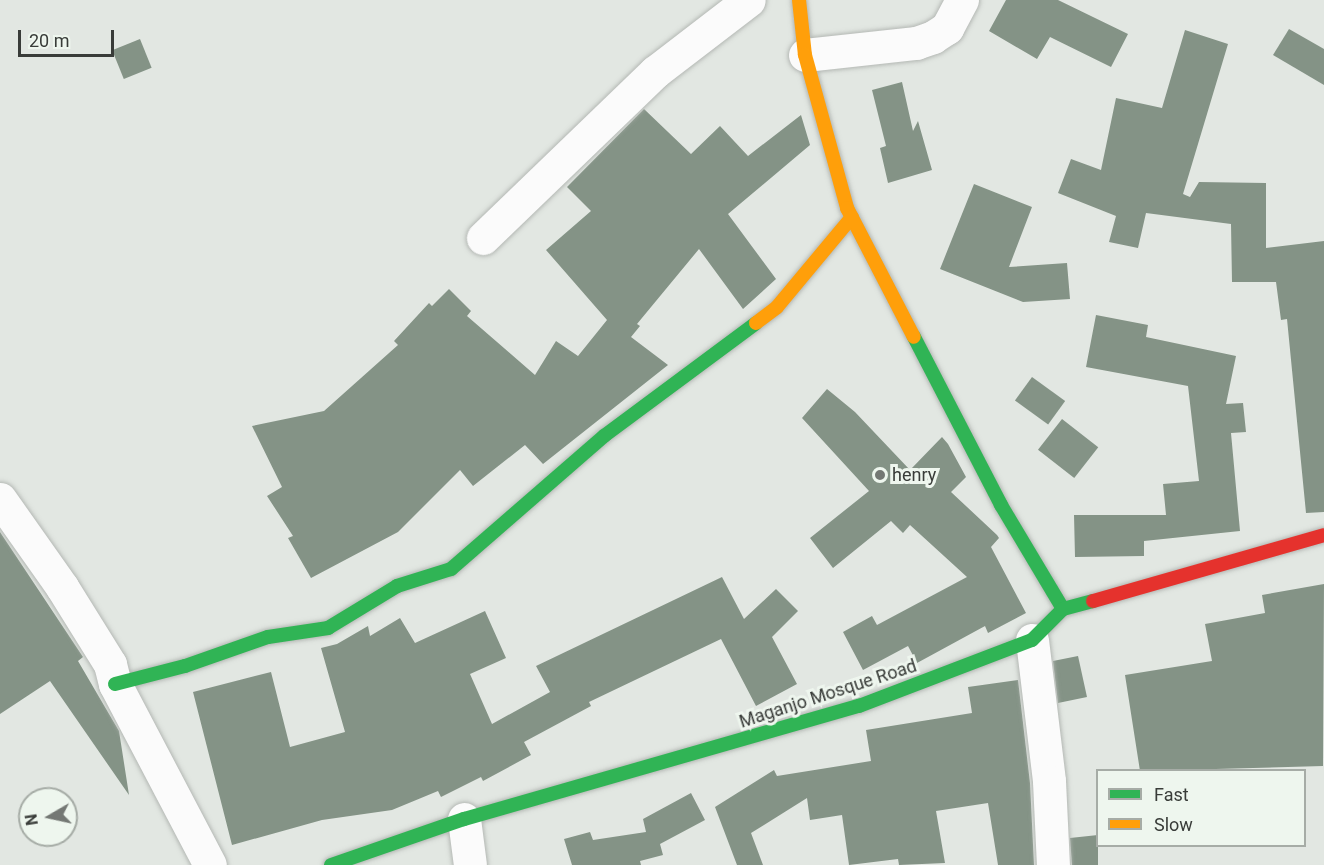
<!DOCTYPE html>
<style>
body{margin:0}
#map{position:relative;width:1324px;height:865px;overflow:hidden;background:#e2e7e2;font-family:Roboto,sans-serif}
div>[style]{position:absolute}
.building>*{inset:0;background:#849386;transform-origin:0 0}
.roads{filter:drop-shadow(0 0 2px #b4b8b4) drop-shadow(0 0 2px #b4b8b4)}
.street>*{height:33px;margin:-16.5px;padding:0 16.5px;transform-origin:16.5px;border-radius:16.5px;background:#fbfbfb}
.fast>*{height:14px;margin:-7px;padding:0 7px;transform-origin:7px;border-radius:7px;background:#30b455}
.slow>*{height:14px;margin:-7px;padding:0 7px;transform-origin:7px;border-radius:7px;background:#ff9f0a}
.jam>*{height:14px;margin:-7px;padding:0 7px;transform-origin:7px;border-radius:7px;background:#e5322d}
.dots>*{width:16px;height:16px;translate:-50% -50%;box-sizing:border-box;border:3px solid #eef6ee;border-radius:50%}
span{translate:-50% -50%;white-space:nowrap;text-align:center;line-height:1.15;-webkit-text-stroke:6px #eef6ee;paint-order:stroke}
.poi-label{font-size:18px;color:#393c39}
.left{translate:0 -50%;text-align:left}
.street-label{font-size:18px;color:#393c39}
.legend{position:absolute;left:1096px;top:769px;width:210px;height:78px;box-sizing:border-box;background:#eef6ee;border:2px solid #a6aca6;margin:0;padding:8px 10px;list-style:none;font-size:18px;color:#393c39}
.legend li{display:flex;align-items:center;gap:12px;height:30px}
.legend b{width:30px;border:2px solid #a6aca6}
.north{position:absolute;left:18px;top:787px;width:60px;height:60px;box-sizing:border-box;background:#eef6ee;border:2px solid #a6aca6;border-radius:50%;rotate:261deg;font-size:16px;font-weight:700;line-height:24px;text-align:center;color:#393c39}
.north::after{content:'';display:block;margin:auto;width:21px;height:27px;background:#747874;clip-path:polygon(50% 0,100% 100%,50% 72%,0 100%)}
.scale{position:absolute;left:18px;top:30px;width:96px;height:27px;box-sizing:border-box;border:3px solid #393c39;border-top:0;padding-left:8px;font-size:18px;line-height:21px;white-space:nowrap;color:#393c39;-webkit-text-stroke:4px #eef6ee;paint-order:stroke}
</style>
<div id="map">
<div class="building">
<i style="clip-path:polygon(1006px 0,1058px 0,1128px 34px,1111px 67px,1050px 37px,1037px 59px,989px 31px)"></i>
<i style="clip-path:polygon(1289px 29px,1324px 49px,1324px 85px,1273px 55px)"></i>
<i style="clip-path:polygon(1185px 30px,1228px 44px,1183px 194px,1190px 197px,1199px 182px,1266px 183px,1266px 248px,1324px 241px,1324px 512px,1306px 513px,1287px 319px,1281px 320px,1276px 282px,1232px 282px,1231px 224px,1146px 213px,1138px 248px,1109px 242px,1116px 216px,1058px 193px,1071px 159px,1101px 170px,1116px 98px,1162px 108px)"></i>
<i style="left:140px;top:39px;width:31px;height:30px;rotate:68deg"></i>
<i style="clip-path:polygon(902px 82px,913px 131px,918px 121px,932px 170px,888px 183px,880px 148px,886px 146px,872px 90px)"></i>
<i style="clip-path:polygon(644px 109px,691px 154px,720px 126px,748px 156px,801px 115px,810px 145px,728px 214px,776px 279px,743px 309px,699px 249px,637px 324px,640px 326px,631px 337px,668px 365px,543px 464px,525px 445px,473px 486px,460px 470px,398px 532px,311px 578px,288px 538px,293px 536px,267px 496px,282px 487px,252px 426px,324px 411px,398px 345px,394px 341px,429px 303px,432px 306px,449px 289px,471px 311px,467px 316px,535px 375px,556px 341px,578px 356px,607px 320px,546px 250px,591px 211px,567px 187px)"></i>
<i style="clip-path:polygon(974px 184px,1032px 207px,1009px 267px,1067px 263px,1070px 299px,1023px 302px,940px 269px)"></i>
<i style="clip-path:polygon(1096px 315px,1148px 325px,1146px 337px,1236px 356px,1226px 404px,1243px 403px,1246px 432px,1231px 433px,1240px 531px,1144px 541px,1144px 556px,1075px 557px,1074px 515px,1166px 515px,1163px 484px,1199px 481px,1188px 386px,1086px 367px)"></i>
<i style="left:1032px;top:377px;width:41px;height:29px;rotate:36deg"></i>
<i style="clip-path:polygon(827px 389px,855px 412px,910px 470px,942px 437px,948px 444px,966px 477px,951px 492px,997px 535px,999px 538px,991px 547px,1026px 613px,988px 633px,985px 626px,917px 663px,908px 646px,863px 670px,843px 632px,872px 616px,877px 625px,967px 577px,910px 525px,903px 533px,891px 521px,833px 568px,810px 538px,869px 491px,802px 418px)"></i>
<i style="left:1062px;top:419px;width:46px;height:39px;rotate:38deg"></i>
<i style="clip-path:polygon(0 532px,83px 657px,78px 661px,119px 731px,129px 795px,50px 681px,0 714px)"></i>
<i style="clip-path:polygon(722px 577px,744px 619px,776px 589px,798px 611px,772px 637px,797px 684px,756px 706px,721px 639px,589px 702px,591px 706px,524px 742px,531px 755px,483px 781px,481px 777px,441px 797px,438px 791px,392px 810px,322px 820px,232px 845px,193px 692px,271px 672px,290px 747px,345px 732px,321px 648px,337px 644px,368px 626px,370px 636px,400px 618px,415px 643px,485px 611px,506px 658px,470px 674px,492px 724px,550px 692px,536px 666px)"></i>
<i style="clip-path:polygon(1324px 584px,1323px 766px,1140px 771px,1125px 675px,1212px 661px,1205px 624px,1265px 613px,1262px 595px)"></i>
<i style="clip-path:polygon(1078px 656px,1087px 697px,1058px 703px,1053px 661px)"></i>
<i style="clip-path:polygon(1018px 680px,1030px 783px,1034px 865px,998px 865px,988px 803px,936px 811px,945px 863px,899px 865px,898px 859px,849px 865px,842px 815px,810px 820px,807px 798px,751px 833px,763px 865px,737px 865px,715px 807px,774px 770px,777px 776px,871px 761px,866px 730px,972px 713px,968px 687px)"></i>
<i style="clip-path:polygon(691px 793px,705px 820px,660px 844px,663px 855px,640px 861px,641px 865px,572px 865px,564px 839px,590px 832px,593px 840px,646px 832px,643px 819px)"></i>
<i style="clip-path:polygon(1098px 835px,1098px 865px,1072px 865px,1070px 838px)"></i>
</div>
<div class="roads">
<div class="street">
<i style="left:805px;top:55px;width:112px;rotate:-6.2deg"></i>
<i style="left:916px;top:43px;width:18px;rotate:-19deg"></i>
<i style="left:933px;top:37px;width:17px;rotate:-33deg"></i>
<i style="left:947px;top:28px;width:32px;rotate:-62deg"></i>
<i style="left:483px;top:238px;width:239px;rotate:-44deg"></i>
<i style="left:655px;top:72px;width:118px;rotate:-37.5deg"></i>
<i style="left:0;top:499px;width:108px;rotate:54.8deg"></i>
<i style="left:62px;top:587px;width:91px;rotate:58.1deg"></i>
<i style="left:110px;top:664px;width:21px;rotate:76deg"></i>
<i style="left:115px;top:684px;width:204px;rotate:62.3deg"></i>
<i style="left:1032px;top:640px;width:142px;rotate:83.1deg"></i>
<i style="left:1049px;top:781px;width:84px;rotate:87.3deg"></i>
<i style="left:464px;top:819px;width:46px;rotate:82.6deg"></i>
</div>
<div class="fast">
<i style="left:914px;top:337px;width:189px;rotate:62.6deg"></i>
<i style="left:1001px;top:505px;width:121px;rotate:59.2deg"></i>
<i style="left:115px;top:684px;width:72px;rotate:-14.4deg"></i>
<i style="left:185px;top:666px;width:88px;rotate:-19.3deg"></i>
<i style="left:268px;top:637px;width:61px;rotate:-8.5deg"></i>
<i style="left:328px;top:628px;width:81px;rotate:-31.3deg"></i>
<i style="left:397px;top:586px;width:57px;rotate:-17.5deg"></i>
<i style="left:451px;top:569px;width:203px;rotate:-41deg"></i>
<i style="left:604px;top:436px;width:189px;rotate:-36.6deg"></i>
<i style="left:331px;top:865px;width:141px;rotate:-19.1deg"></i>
<i style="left:464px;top:819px;width:411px;rotate:-16deg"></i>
<i style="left:859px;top:706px;width:185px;rotate:-20.9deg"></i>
<i style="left:1032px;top:640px;width:44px;rotate:-45deg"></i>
<i style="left:1063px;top:609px;width:31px;rotate:-15deg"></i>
</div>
<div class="slow">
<i style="left:799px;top:0;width:55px;rotate:83.8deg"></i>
<i style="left:805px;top:55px;width:159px;rotate:74.6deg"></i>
<i style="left:847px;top:208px;width:145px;rotate:62.6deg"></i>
<i style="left:756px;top:323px;width:26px;rotate:-37deg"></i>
<i style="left:777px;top:307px;width:117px;rotate:-50.2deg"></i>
</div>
<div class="jam">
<i style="left:1093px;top:601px;width:240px;rotate:-15.9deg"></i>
</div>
</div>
<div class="dots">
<i style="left:880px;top:475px;background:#747874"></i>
</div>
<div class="poi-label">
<span class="left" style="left:892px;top:475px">henry</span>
</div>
<div class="street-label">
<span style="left:828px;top:694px;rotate:-18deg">Maganjo Mosque Road</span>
</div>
<ul class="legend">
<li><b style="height:8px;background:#30b455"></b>Fast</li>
<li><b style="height:8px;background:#ff9f0a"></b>Slow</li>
</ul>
<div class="north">N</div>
<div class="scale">20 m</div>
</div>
